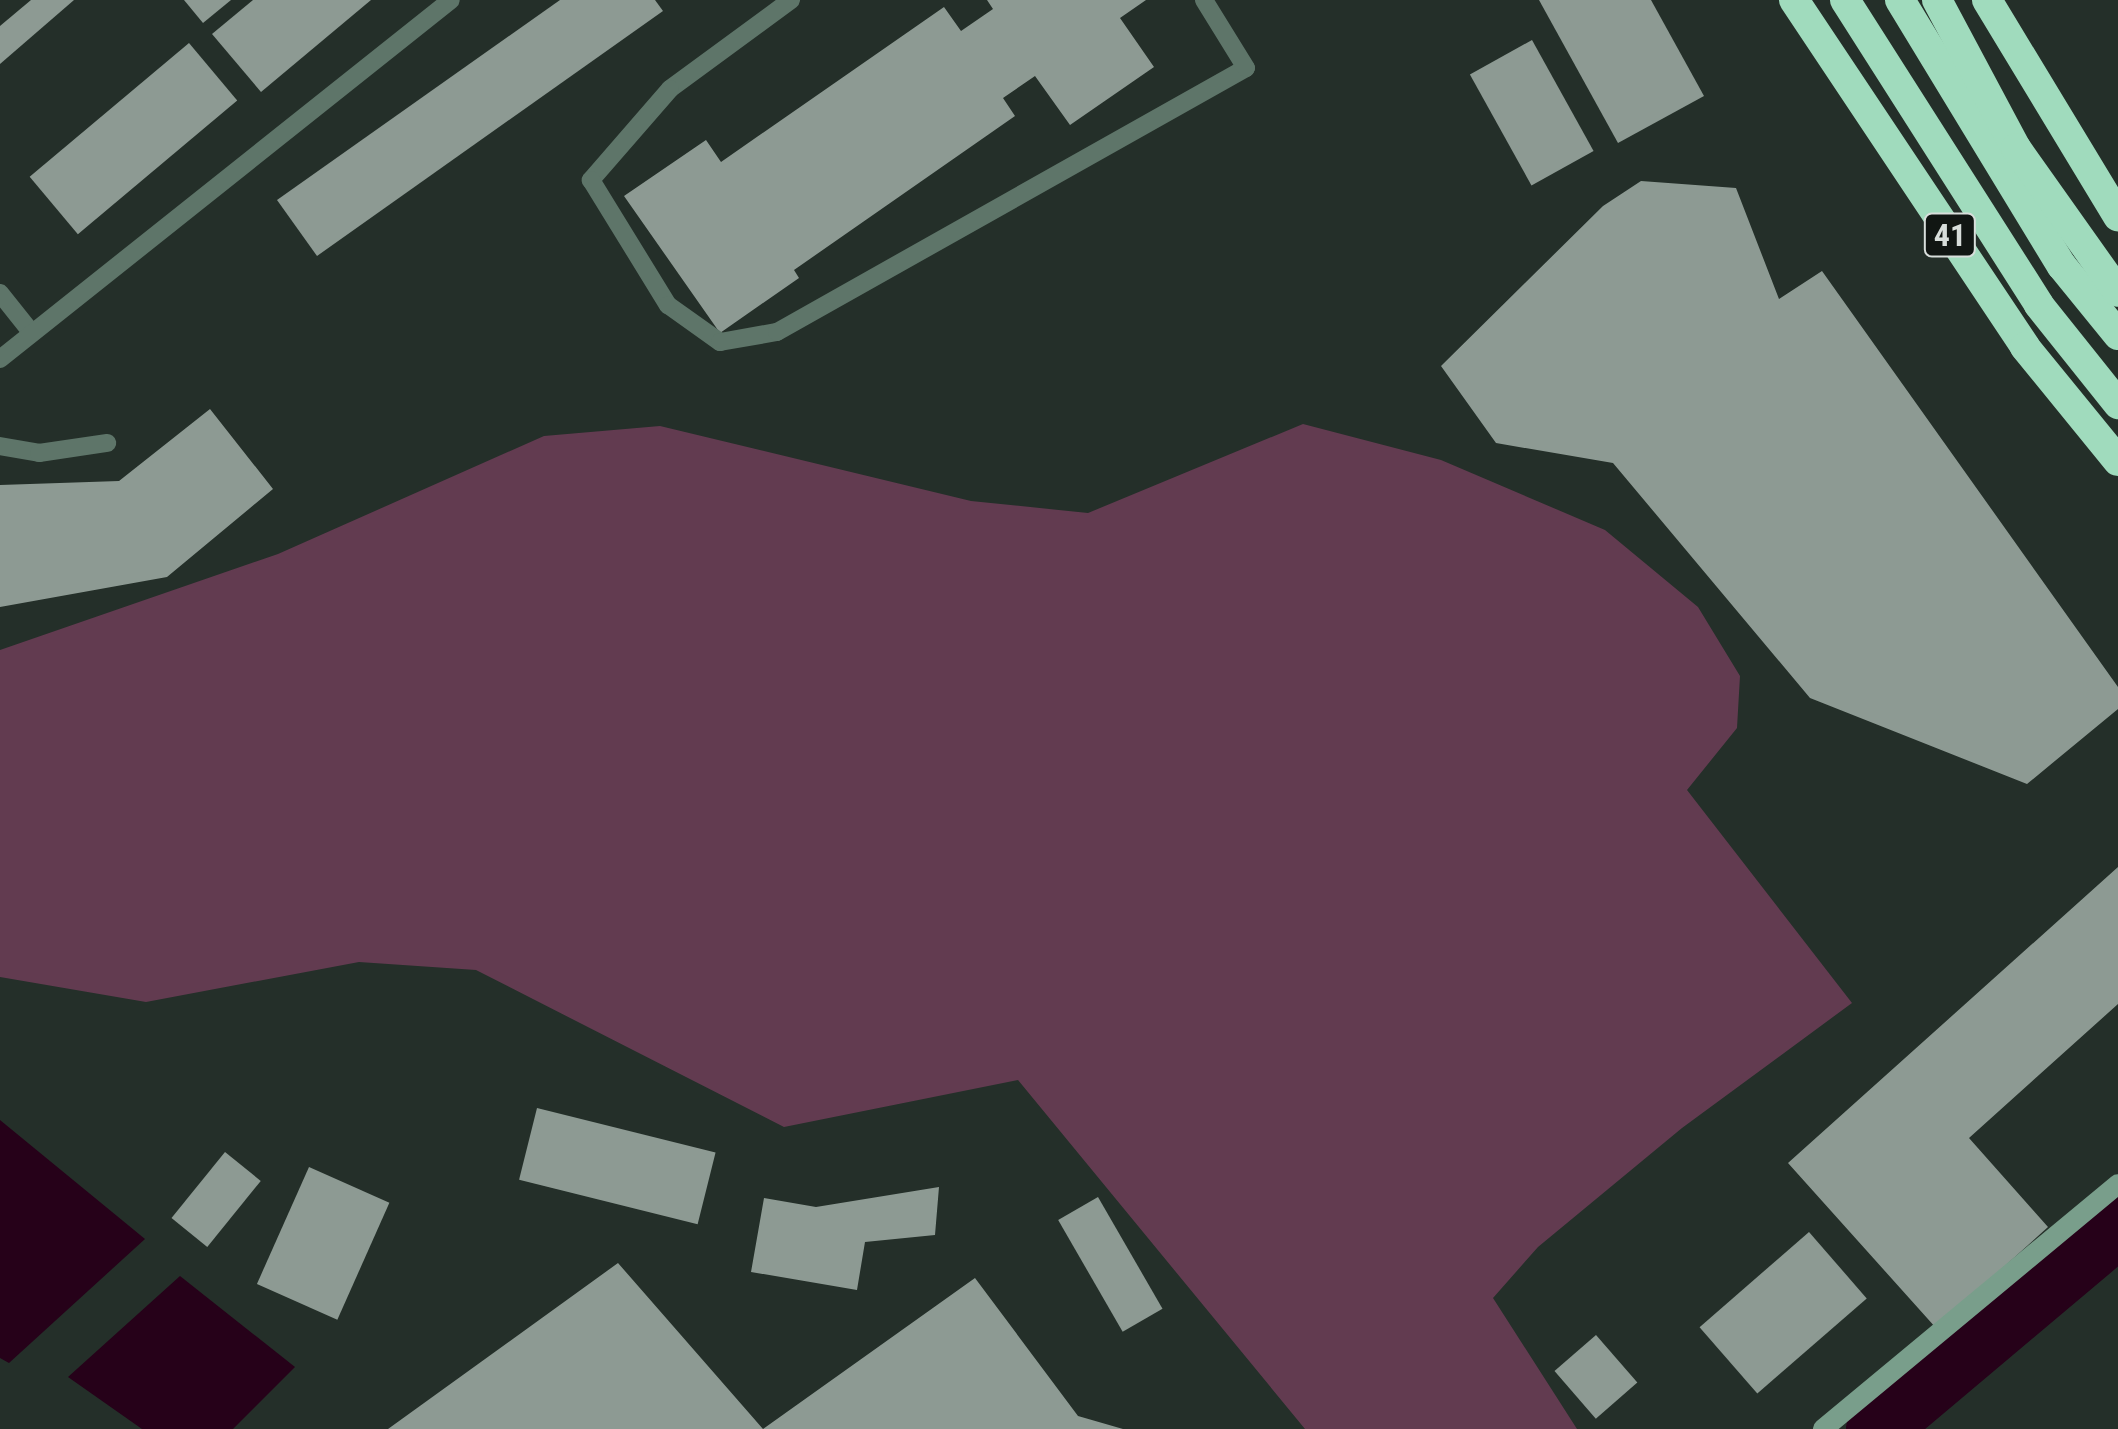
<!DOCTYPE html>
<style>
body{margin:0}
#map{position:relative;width:2118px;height:1429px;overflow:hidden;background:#242f29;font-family:"Roboto Condensed",sans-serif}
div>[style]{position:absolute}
.green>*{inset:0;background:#623b50}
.water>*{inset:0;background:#260119}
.river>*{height:62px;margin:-31px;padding:0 31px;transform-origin:31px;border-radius:31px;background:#260119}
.building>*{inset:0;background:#8d9a93;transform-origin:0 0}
.lane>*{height:18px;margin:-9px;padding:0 9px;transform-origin:9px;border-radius:9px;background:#5e7569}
.secondary>*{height:20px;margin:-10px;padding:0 10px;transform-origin:10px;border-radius:10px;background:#799e8b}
.highway>*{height:30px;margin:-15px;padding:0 15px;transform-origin:15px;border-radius:15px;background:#a0dbbd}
span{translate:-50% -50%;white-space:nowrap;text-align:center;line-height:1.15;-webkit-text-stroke:10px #111613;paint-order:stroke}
.shield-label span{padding:2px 8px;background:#111613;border:2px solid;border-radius:8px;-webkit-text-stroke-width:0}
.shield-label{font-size:32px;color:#d8dedb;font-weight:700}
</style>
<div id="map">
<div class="green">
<i style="clip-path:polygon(1303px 424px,1441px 460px,1605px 530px,1698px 607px,1740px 676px,1737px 728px,1687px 790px,1852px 1003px,1682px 1128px,1538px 1247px,1493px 1298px,1577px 1429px,1305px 1429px,1018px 1080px,784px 1127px,476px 970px,359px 962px,146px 1002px,0 977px,0 650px,278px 554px,544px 436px,660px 426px,971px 501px,1088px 513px)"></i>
</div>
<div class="water">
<i style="clip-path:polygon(0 1120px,145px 1239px,9px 1363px,0 1358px)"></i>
<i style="clip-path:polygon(180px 1276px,295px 1367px,233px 1429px,142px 1429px,68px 1377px)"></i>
</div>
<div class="river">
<i style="left:1877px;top:1429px;width:315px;rotate:-40.1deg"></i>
</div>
<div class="building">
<i style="clip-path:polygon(31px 0,74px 0,0 64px,0 26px)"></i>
<i style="clip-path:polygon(184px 0,231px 0,203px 23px)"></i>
<i style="clip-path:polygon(253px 0,371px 0,261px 92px,212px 34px)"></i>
<i style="clip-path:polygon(560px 0,655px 0,663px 11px,317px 256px,277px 200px)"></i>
<i style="clip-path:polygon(987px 0,1146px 0,1120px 18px,1154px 67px,1070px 125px,1035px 76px,1003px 98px,1015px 116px,794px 270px,799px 278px,720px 333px,624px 196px,706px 140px,721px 162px,944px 7px,961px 31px,993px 9px)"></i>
<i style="clip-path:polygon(1539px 0,1651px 0,1704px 96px,1618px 143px)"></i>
<i style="left:1532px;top:40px;width:127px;height:71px;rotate:61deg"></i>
<i style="left:189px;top:43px;width:75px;height:208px;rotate:50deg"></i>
<i style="clip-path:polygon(1641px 181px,1736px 188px,1779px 299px,1822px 271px,2118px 687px,2118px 709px,2027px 784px,1810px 698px,1613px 463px,1496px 443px,1441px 366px,1603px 206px)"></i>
<i style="clip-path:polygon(210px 409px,273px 489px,167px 577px,0 607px,0 485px,119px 481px)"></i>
<i style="clip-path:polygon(2118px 867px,2118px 1004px,1969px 1138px,2048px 1227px,1936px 1328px,1788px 1163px)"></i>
<i style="left:537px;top:1108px;width:184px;height:74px;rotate:14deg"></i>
<i style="left:225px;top:1152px;width:46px;height:85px;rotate:39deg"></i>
<i style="left:309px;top:1167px;width:88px;height:128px;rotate:24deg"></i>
<i style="clip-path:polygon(939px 1187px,935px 1235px,865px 1242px,857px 1290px,751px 1272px,764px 1198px,816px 1207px)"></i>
<i style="left:1098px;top:1197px;width:129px;height:46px;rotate:60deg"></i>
<i style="left:1809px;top:1232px;width:88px;height:145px;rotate:49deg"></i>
<i style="clip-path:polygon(618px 1263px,763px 1429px,975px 1278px,1078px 1416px,1123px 1429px,388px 1429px)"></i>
<i style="left:1596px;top:1335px;width:63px;height:55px;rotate:49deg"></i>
</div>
<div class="lane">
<i style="left:791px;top:0;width:150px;rotate:143.7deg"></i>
<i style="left:670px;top:89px;width:121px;rotate:131deg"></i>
<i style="left:591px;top:180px;width:147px;rotate:58.4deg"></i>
<i style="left:668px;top:305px;width:64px;rotate:35.4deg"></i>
<i style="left:720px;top:342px;width:58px;rotate:-10deg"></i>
<i style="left:777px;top:332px;width:538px;rotate:-29.38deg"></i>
<i style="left:1246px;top:68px;width:80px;rotate:-121.7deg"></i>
<i style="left:0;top:293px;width:50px;rotate:51.5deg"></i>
<i style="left:0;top:359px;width:576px;rotate:-38.52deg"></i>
<i style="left:0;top:446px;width:40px;rotate:10deg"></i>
<i style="left:39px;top:453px;width:69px;rotate:-8.4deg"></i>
</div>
<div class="secondary">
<i style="left:1823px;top:1429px;width:383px;rotate:-39.7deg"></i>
</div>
<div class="highway">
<i style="left:1794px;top:0;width:417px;rotate:56.3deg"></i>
<i style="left:2025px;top:347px;width:147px;rotate:50.8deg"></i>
<i style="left:1845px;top:0;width:361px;rotate:57.5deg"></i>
<i style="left:2039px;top:305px;width:127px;rotate:51.4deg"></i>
<i style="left:1900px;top:0;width:311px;rotate:58.7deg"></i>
<i style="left:2062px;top:266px;width:89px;rotate:50.9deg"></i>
<i style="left:1937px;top:0;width:168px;rotate:61.9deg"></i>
<i style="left:2016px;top:148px;width:176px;rotate:54.7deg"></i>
<i style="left:1987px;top:0;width:253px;rotate:58.8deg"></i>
</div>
<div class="shield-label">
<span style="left:1950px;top:235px">41</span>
</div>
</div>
